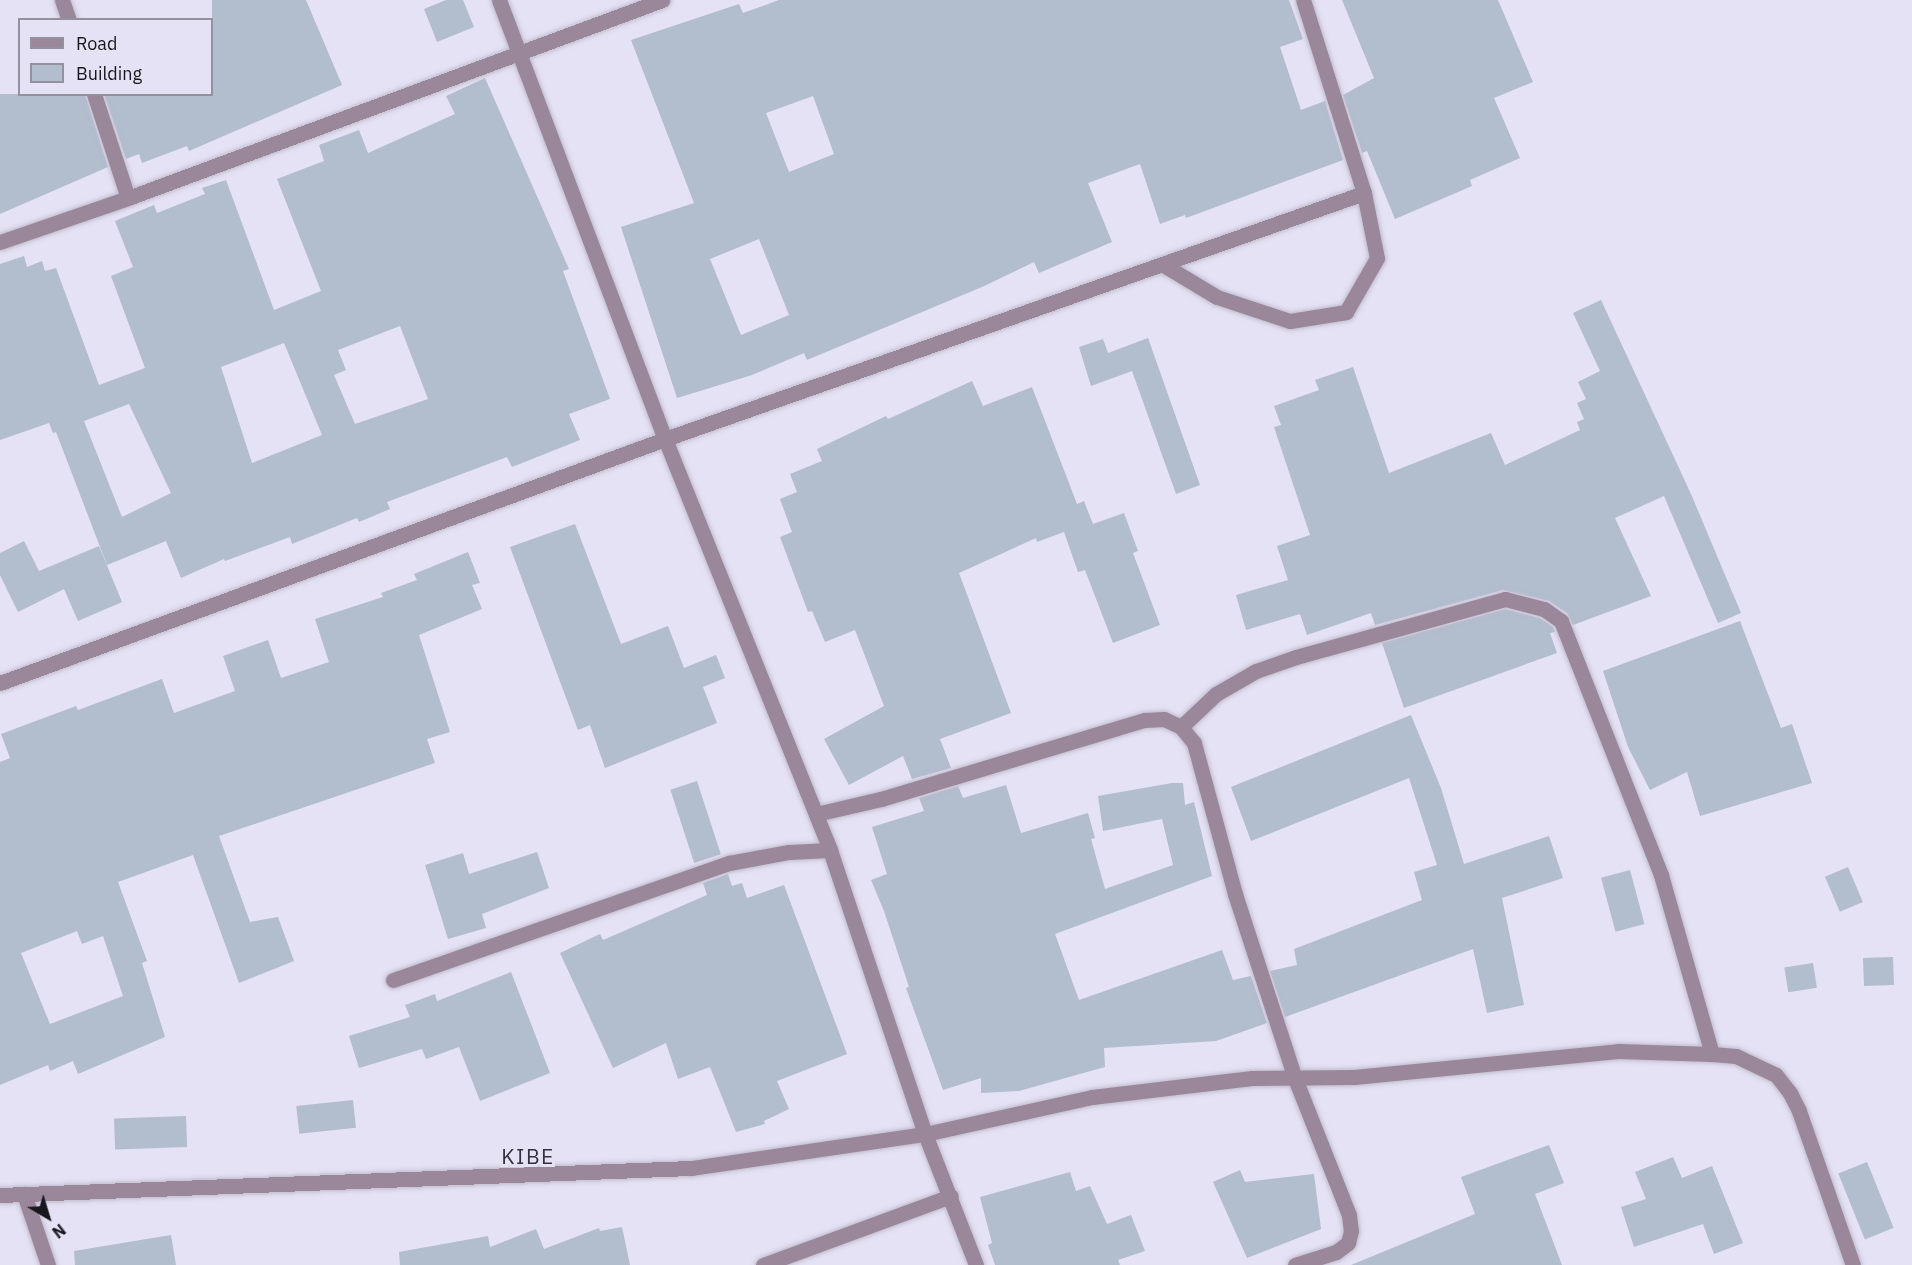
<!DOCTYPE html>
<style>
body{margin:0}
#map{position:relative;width:1912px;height:1265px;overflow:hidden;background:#e5e2f5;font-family:"IBM Plex Sans",sans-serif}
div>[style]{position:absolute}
.building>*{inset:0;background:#b2bdcd;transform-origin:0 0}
.roads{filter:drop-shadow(0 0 2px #c0bdce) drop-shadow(0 0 2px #c0bdce)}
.lane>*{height:15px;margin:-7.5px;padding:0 7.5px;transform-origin:7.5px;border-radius:7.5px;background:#9a879a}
.street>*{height:15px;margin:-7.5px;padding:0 7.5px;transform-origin:7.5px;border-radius:7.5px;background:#9a879a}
span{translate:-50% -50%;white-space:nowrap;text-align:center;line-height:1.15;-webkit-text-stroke:6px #e5e2f5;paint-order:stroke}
.quarter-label{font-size:21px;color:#32303f;letter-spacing:1.5px}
.legend{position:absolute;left:18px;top:18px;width:195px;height:78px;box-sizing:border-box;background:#e5e2f5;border:2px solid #93919f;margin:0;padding:8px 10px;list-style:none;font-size:18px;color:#18171e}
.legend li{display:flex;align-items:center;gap:12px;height:30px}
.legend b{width:30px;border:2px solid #93919f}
.north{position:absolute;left:18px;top:1187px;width:60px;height:60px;-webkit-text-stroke:4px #e5e2f5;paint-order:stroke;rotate:142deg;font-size:16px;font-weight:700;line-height:24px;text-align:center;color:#18171e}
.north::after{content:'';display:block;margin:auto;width:21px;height:27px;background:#18171e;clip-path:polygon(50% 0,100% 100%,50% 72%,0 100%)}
</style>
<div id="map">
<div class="building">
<i style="clip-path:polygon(212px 0,306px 0,342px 85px,189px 151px,187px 146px,142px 163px,139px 154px,126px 159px,104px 94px,212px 94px)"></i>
<i style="clip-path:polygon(446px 0,463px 0,474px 27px,437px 42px,424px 9px)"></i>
<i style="clip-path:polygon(evenodd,779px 0,1289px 0,1303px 39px,1280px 47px,1301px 110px,1325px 101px,1343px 160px,1186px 218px,1185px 215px,1160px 224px,1140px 164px,1088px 183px,1112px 242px,1039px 273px,1034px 262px,982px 287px,807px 360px,804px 353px,752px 375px,677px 398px,621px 227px,694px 203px,631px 40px,739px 4px,743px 13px,779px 0,813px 96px,834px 154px,789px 172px,766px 113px,813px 96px,779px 0,759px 239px,789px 315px,741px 335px,710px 259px,759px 239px)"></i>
<i style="clip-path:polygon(1342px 0,1498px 0,1533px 82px,1494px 98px,1520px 158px,1470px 180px,1472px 186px,1395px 219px,1367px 151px,1362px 153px,1343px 95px,1374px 78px)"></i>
<i style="clip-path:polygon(evenodd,485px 78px,569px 269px,563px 271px,610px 399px,569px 414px,580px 440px,512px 467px,507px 457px,387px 502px,390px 509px,359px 522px,357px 518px,292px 544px,290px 537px,225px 561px,224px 559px,181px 578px,166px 541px,107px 565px,56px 432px,53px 433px,49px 423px,0 440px,0 264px,24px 256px,27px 267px,42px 261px,45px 271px,56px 268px,99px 385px,145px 368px,111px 276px,133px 267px,115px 221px,154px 205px,157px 213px,205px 194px,202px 188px,226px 180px,274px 310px,321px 291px,277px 179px,324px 161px,319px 145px,359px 130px,368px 153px,455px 114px,446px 96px,485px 78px,400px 326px,428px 399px,355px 424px,334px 375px,346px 370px,338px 350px,400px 326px,485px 78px,284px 343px,322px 435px,252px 463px,221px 367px,284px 343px,485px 78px,129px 404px,171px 493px,122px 517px,84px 421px,129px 404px)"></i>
<i style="clip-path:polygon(0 94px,85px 94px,108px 167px,0 214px)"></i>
<i style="clip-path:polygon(1601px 300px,1691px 494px,1741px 613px,1718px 623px,1664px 496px,1615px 518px,1651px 596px,1573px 625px,1567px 613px,1549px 601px,1503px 590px,1375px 625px,1371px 613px,1307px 635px,1300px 614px,1246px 630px,1236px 595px,1288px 580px,1277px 546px,1310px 535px,1274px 427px,1281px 425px,1274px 406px,1319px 390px,1315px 380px,1353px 367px,1389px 473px,1491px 433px,1505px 465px,1580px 430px,1577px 422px,1584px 419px,1577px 403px,1586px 399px,1578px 382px,1600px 371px,1573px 313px)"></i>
<i style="clip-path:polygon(1148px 338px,1200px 485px,1176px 494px,1132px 371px,1091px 386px,1079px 347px,1103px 339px,1108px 353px)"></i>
<i style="clip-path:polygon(972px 381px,983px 406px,1032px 387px,1077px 504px,1084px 501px,1093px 524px,1124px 513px,1138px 551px,1133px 553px,1160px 625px,1113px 643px,1085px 570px,1078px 572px,1064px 532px,1037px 542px,1036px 538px,959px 573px,1011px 713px,940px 739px,951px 768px,912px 779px,903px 756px,849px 785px,824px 739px,884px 706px,855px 630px,825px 642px,812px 611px,808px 612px,780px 537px,792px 532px,780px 499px,797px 492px,790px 474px,822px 461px,817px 449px,886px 416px,888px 419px)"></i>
<i style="clip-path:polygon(575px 524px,621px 644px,668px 626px,684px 668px,716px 655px,725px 678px,703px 687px,717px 723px,605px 768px,590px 725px,578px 730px,510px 547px)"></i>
<i style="clip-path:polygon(24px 541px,39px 571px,99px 546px,122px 602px,78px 621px,64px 589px,18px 612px,0 575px,0 553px)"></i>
<i style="clip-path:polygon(evenodd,468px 552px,480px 583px,472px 585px,482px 609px,419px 635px,450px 732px,427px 739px,435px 763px,219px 836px,250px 922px,278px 917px,294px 961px,239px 983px,193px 855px,118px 882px,147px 961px,142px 963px,165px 1037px,78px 1074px,73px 1061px,50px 1071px,48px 1065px,0 1085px,0 762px,10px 758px,1px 734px,76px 706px,78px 710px,162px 679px,174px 713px,235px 691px,223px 656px,268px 640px,281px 678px,329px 662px,315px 619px,383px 597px,381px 593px,417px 580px,414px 574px,468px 552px,77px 931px,82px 944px,103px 936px,123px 996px,50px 1024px,21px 953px,77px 931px)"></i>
<i style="clip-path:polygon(1505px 609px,1540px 618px,1553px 627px,1555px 632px,1550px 633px,1557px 653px,1404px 708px,1382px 643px)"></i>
<i style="clip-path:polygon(1740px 621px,1781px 728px,1792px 724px,1812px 783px,1700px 816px,1687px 772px,1650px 790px,1628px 747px,1603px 671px)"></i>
<i style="clip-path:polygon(1411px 715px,1441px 788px,1464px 864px,1549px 836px,1563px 878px,1502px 898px,1524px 1005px,1487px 1013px,1473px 949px,1285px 1017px,1270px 971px,1297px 965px,1294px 949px,1422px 900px,1414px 872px,1437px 865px,1409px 778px,1251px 841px,1231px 787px)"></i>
<i style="left:697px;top:781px;width:77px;height:28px;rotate:72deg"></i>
<i style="clip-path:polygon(1172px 783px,1183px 783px,1185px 805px,1194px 802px,1212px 876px,1055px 934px,1079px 1000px,1222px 950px,1233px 980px,1251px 976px,1267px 1023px,1216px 1041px,1104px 1048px,1105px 1067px,1019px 1091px,981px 1093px,981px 1078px,943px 1090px,906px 988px,909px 987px,884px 911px,871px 880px,887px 874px,872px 827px,924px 811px,919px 798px,958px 786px,963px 798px,1006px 785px,1021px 833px,1088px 813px,1095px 838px,1091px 839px,1105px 889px,1173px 865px,1162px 819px,1103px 831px,1098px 796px)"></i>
<i style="clip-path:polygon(537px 852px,549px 888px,482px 914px,486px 928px,448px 939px,425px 865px,463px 853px,469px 874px)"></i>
<i style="left:1848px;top:867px;width:38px;height:25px;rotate:67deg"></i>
<i style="left:1630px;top:870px;width:56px;height:30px;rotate:75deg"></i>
<i style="clip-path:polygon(728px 874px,732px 886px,742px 883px,747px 898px,784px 885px,847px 1054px,777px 1081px,789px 1109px,764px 1121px,765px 1124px,736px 1132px,710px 1067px,678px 1079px,666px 1043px,613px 1068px,560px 953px,600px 934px,603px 940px,707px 895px,703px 883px)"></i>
<i style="left:1893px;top:957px;width:28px;height:30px;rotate:88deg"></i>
<i style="left:1813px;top:963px;width:25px;height:29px;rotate:81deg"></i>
<i style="clip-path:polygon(511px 972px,550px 1073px,480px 1101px,459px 1047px,426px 1059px,422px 1049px,359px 1068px,349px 1036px,410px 1017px,405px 1005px,435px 994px,437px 1001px)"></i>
<i style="left:353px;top:1100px;width:28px;height:57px;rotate:84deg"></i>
<i style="left:186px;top:1116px;width:31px;height:72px;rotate:88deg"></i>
<i style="clip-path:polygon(1549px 1145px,1564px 1183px,1535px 1194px,1562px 1265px,1351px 1265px,1475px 1214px,1461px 1177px)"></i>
<i style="clip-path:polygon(1673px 1157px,1682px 1178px,1712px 1166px,1743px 1243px,1714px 1254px,1703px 1224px,1634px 1247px,1621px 1207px,1646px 1199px,1635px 1172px)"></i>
<i style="left:1867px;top:1162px;width:71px;height:31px;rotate:68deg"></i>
<i style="clip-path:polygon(1240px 1170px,1245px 1182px,1314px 1174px,1321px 1229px,1247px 1258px,1213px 1182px)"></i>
<i style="clip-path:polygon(1070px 1172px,1076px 1191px,1090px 1186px,1107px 1224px,1131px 1215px,1145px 1251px,1118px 1260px,1120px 1265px,995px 1265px,988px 1245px,992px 1243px,980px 1197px)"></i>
<i style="clip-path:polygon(622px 1227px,630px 1265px,400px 1265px,399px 1252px,488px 1236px,490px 1247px,536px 1229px,544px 1249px,599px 1228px,600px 1231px)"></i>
<i style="clip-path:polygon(171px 1235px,176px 1265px,75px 1265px,74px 1251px)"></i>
</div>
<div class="roads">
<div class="lane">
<i style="left:393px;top:980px;width:356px;rotate:-19.2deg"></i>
<i style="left:729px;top:863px;width:61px;rotate:-10.4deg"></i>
<i style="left:789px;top:852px;width:41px;rotate:-2.8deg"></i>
</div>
<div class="street">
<i style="left:62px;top:0;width:21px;rotate:71deg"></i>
<i style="left:499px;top:0;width:469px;rotate:69.3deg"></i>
<i style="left:665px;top:439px;width:443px;rotate:68.1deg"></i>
<i style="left:830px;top:850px;width:299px;rotate:71.5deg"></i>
<i style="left:925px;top:1134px;width:141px;rotate:68.7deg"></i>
<i style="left:94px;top:94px;width:109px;rotate:71.9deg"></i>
<i style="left:0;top:242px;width:135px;rotate:-19deg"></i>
<i style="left:128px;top:198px;width:570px;rotate:-20.34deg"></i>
<i style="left:1162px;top:264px;width:64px;rotate:31deg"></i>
<i style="left:1217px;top:297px;width:77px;rotate:18.2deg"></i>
<i style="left:1290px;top:321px;width:57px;rotate:-9.1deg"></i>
<i style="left:1346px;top:312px;width:62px;rotate:-60.1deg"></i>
<i style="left:1377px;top:258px;width:66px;rotate:-101.3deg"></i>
<i style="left:0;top:683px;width:708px;rotate:-20.15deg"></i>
<i style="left:665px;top:439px;width:741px;rotate:-19.39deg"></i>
<i style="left:1364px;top:193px;width:202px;rotate:-107.5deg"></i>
<i style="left:1181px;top:727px;width:48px;rotate:-43.3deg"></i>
<i style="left:1216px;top:694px;width:46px;rotate:-29.9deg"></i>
<i style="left:1256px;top:671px;width:42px;rotate:-19.3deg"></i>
<i style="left:1296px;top:657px;width:217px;rotate:-15.5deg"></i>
<i style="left:1505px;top:599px;width:40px;rotate:14.4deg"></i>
<i style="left:1544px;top:609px;width:21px;rotate:35deg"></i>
<i style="left:1561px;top:621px;width:273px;rotate:68.5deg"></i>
<i style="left:1661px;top:875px;width:186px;rotate:74.1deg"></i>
<i style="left:816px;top:814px;width:67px;rotate:-13deg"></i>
<i style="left:881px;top:799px;width:276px;rotate:-16.7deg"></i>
<i style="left:1145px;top:720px;width:19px;rotate:-3deg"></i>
<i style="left:1164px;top:719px;width:19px;rotate:25deg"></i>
<i style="left:1181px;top:727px;width:21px;rotate:51deg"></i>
<i style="left:1194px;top:743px;width:156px;rotate:74.8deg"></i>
<i style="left:1235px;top:894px;width:191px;rotate:72deg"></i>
<i style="left:1294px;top:1076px;width:149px;rotate:68.4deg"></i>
<i style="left:1349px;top:1215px;width:16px;rotate:83deg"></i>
<i style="left:1351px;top:1231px;width:12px;rotate:104deg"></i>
<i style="left:1348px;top:1243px;width:15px;rotate:143deg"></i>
<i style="left:1336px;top:1252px;width:43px;rotate:162.4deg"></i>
<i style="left:24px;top:1194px;width:75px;rotate:71.3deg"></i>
<i style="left:0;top:1195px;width:692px;rotate:-2.24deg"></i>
<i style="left:691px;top:1168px;width:236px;rotate:-8.3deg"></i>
<i style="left:925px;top:1134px;width:171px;rotate:-12.5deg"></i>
<i style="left:1092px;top:1097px;width:161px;rotate:-6.8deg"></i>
<i style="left:1252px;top:1078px;width:102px;rotate:-0.6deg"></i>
<i style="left:1354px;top:1077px;width:265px;rotate:-5.6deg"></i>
<i style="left:1618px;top:1051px;width:94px;rotate:1.8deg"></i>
<i style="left:1712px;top:1054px;width:24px;rotate:5deg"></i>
<i style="left:1736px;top:1056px;width:44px;rotate:25.4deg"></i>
<i style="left:1776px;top:1075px;width:23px;rotate:52deg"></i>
<i style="left:1790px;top:1093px;width:20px;rotate:63deg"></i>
<i style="left:1799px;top:1111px;width:163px;rotate:70.7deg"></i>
<i style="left:763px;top:1265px;width:200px;rotate:-20.2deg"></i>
</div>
</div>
<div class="quarter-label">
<span style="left:528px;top:1156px">KIBE</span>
</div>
<ul class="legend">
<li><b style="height:8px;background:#9a879a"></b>Road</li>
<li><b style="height:16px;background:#b2bdcd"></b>Building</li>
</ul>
<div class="north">N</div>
</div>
